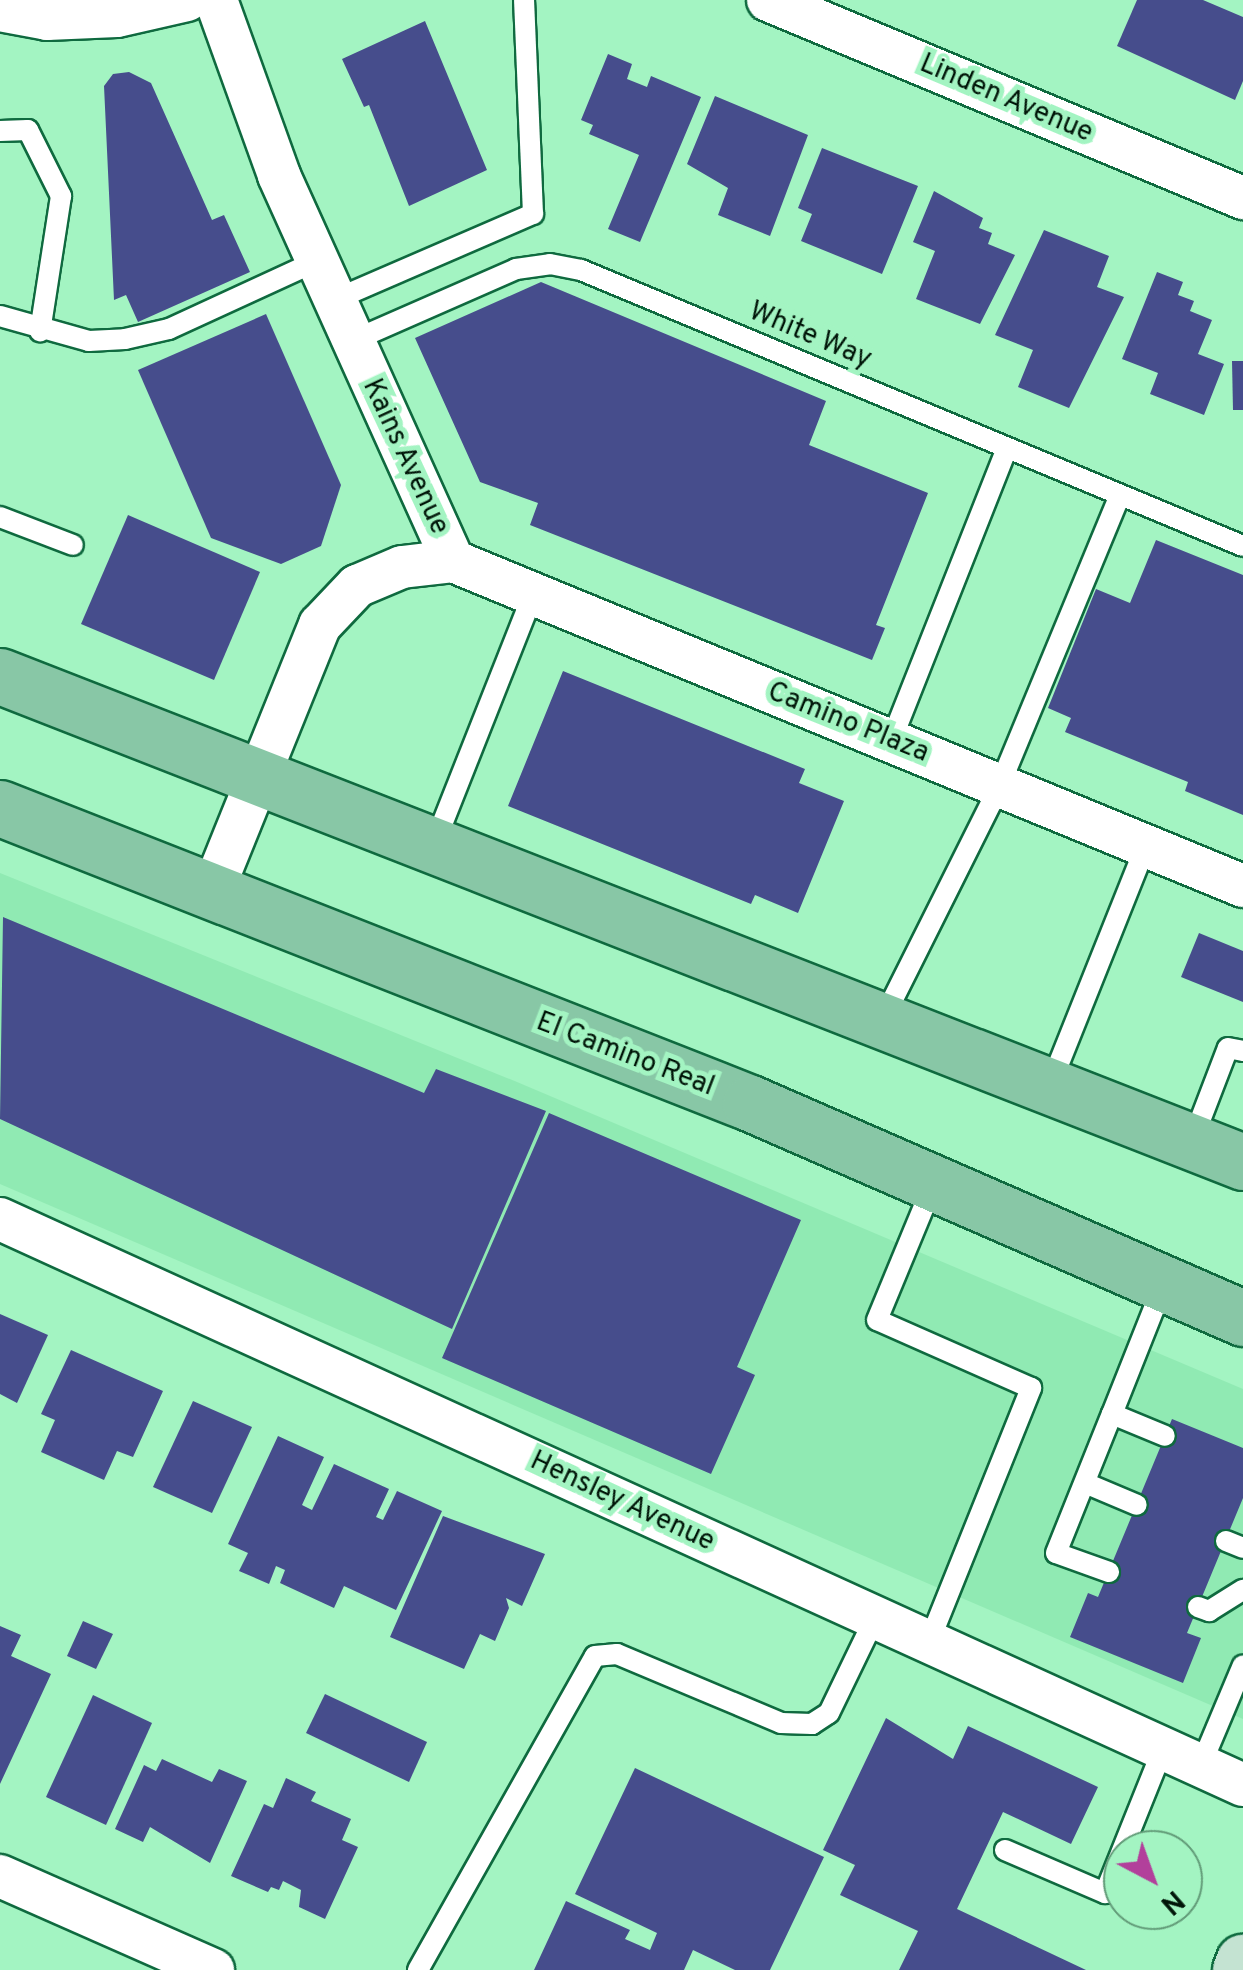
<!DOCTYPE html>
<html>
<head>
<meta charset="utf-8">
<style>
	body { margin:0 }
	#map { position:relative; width:1243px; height:1970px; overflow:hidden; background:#a3f4c2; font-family:Overpass,sans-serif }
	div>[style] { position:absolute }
	.built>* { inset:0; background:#90eab3 }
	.building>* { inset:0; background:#464d8c }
	.roads { filter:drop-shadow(2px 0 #0f6a3f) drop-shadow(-2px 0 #0f6a3f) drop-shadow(0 2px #0f6a3f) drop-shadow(0 -2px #0f6a3f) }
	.service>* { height:20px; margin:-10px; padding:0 10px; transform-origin:10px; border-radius:10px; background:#fff }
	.minor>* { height:42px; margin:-21px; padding:0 21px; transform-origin:21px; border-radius:21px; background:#fff }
	.secondary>* { height:55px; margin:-27.5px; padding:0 27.5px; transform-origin:27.5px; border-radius:27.5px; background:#c4e3d2 }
	.primary>* { height:55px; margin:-27.5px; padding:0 27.5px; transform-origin:27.5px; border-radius:27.5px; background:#88c7a6 }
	span { translate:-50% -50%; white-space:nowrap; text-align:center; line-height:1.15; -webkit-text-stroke:10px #a3f4c2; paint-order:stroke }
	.street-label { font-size:28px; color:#001508 }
	.north { position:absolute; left:1103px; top:1830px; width:100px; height:100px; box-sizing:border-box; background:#a3f4c2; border:2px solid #629b78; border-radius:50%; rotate:139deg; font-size:28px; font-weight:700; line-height:40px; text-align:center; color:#001508 }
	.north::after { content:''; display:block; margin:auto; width:35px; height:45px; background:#b2409b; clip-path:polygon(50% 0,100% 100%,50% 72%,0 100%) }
</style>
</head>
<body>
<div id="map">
	<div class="built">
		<div style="clip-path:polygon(0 873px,517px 1082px,1243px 1389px,1243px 1719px,0 1184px)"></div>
	</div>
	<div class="building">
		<div style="clip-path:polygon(1137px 0,1203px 0,1243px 17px,1243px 81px,1235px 100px,1117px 46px)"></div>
		<div style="clip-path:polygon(425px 21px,487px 170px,409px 206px,369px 105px,364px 107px,342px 59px)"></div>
		<div style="clip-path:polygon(608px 54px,632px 64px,627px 79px,647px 87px,651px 76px,701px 97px,640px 242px,608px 229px,639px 155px,589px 134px,593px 125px,581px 120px)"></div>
		<div style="clip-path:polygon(129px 72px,151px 83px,212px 220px,224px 215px,250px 272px,138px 322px,126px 295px,114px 300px,104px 86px,113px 74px)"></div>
		<div style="clip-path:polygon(715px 96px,808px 135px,770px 236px,718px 215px,728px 188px,687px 164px)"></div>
		<div style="clip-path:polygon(822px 148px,918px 186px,882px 274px,801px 241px,812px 214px,798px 208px)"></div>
		<div style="clip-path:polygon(934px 191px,983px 218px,979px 228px,992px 233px,988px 244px,1015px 255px,980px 324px,916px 299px,935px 251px,913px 242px)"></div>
		<div style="clip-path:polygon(1044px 230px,1109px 256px,1097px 287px,1124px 297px,1069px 408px,1018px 387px,1033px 350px,995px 335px)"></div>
		<div style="clip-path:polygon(1157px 272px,1183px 282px,1178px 295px,1194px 301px,1190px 311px,1212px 320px,1198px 354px,1224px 364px,1204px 415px,1150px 394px,1158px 373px,1122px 359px)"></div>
		<div style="clip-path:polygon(541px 282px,826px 401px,809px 445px,928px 493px,876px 625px,885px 628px,872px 660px,530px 525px,538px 503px,480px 482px,415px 338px)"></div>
		<div style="clip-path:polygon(266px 314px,341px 485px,321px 546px,281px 564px,211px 538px,138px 370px)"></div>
		<div style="clip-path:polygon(1232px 361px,1243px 361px,1243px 410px,1233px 410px)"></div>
		<div style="clip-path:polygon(128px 515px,260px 572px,214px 680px,81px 624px)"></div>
		<div style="clip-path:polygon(1156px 540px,1243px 575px,1243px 815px,1185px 791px,1188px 782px,1065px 732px,1071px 718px,1048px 708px,1096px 589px,1130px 603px)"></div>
		<div style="clip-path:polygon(563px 671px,805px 769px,799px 783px,844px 801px,798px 913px,755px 895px,751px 904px,508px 806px)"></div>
		<div style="clip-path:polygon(3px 917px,424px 1093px,436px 1069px,546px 1111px,452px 1329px,0 1119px)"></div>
		<div style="clip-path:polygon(1199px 933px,1243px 951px,1243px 1002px,1181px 977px)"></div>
		<div style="clip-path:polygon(549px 1113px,801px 1220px,737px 1367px,755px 1375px,711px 1474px,442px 1358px)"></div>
		<div style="clip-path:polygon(0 1314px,48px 1335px,17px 1403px,0 1394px)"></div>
		<div style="clip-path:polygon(71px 1350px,163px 1391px,133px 1457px,117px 1451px,104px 1480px,41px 1452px,55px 1420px,41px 1414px)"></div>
		<div style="clip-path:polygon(193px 1401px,252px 1427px,212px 1513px,153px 1487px)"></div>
		<div style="clip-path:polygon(1172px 1419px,1243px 1448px,1243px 1498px,1187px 1633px,1201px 1638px,1183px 1683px,1070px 1637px,1088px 1593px,1098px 1597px)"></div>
		<div style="clip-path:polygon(278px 1436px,324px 1457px,302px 1505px,312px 1510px,334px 1464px,389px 1489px,376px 1517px,383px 1520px,397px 1491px,442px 1511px,396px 1610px,344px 1586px,334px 1608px,280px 1583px,285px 1570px,276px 1566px,269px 1584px,239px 1571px,248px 1553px,228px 1544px)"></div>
		<div style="clip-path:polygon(443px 1516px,545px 1554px,522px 1606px,506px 1598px,509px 1608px,495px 1641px,480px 1634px,464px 1669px,390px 1637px)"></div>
		<div style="clip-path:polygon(83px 1621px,113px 1634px,96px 1669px,67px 1656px)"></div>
		<div style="clip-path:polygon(0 1626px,21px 1635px,11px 1656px,51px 1674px,0 1784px)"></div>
		<div style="clip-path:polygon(325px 1694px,427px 1742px,409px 1782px,306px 1733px)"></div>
		<div style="clip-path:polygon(93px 1695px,152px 1723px,106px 1825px,46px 1797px)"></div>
		<div style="clip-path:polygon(886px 1718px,953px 1759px,968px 1726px,1098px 1787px,1071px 1844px,1003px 1812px,957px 1909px,1086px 1970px,899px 1970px,918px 1931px,840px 1895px,855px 1865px,823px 1850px)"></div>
		<div style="clip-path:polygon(162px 1759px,212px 1782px,219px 1769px,247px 1781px,210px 1863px,150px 1827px,143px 1842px,115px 1829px,144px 1765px,156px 1771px)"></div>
		<div style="clip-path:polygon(635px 1768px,824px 1857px,770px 1970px,735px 1970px,693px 1950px,684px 1970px,534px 1970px,566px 1901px,630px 1930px,625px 1939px,650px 1950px,657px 1933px,575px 1894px)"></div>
		<div style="clip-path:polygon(286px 1778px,316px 1792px,311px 1801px,351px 1819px,342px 1840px,358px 1847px,325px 1919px,299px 1907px,301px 1890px,283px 1881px,279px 1890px,271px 1887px,268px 1892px,231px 1876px,264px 1804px,273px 1808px)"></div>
	</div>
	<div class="roads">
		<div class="service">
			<div style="left:0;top:131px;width:28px;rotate:-2deg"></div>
			<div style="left:28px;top:130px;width:74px;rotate:63.4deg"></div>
			<div style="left:61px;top:196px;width:137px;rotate:98.8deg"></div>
			<div style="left:334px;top:300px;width:217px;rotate:-23.4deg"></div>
			<div style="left:533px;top:214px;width:214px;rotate:-92.4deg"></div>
			<div style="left:0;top:316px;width:92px;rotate:15.7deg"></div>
			<div style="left:89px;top:341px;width:36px;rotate:-3deg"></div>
			<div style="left:125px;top:339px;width:45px;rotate:-12.8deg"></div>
			<div style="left:169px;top:329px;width:163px;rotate:-24.7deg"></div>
			<div style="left:352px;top:341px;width:179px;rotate:-23.7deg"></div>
			<div style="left:516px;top:269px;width:34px;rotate:-8deg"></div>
			<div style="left:550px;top:264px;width:32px;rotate:11deg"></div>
			<div style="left:581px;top:270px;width:717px;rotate:22.63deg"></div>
			<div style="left:0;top:517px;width:78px;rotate:21deg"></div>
			<div style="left:891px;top:741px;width:315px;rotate:-68.4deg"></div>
			<div style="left:435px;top:842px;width:267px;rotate:-68.4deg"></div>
			<div style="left:884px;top:1017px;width:257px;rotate:-63.4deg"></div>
			<div style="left:999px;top:787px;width:316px;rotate:-67.5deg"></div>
			<div style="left:1051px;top:1083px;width:255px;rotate:-68.2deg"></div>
			<div style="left:1193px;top:1139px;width:97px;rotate:-69deg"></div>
			<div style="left:1228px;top:1048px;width:15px;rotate:11deg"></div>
			<div style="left:1112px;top:1414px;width:138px;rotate:-68.3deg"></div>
			<div style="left:1085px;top:1483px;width:56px;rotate:22.9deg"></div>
			<div style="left:1226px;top:1541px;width:18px;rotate:22deg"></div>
			<div style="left:1109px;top:1572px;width:56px;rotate:-160.3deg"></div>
			<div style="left:1056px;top:1553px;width:150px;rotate:-68.1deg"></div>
			<div style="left:1112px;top:1414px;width:57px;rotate:22.5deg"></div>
			<div style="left:1198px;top:1607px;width:12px;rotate:20deg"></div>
			<div style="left:1209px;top:1611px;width:40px;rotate:-32deg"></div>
			<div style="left:929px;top:1642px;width:274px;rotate:-68.1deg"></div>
			<div style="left:1031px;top:1388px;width:168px;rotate:-156.2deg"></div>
			<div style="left:877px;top:1320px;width:146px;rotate:-67.5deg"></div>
			<div style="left:1201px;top:1765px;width:108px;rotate:-67.2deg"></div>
			<div style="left:1005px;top:1850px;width:109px;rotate:23.3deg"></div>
			<div style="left:1105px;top:1893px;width:155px;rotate:-68.1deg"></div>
			<div style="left:418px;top:1970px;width:360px;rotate:-60.6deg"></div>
			<div style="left:595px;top:1656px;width:22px;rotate:-5deg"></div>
			<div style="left:617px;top:1654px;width:178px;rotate:22.8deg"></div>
			<div style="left:781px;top:1723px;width:31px;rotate:2deg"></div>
			<div style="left:812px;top:1724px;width:20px;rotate:-33deg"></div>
			<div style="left:829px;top:1713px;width:106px;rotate:-64.2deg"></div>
		</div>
		<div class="minor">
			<div style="left:768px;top:0;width:515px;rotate:22.63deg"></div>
			<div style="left:0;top:10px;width:48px;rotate:10.8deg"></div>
			<div style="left:47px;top:19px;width:70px;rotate:-2.5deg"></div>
			<div style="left:117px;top:16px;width:72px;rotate:-12.9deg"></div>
			<div style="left:453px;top:561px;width:854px;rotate:22.36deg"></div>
			<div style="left:212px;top:892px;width:288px;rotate:-68deg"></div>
			<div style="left:320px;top:625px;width:54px;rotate:-46.5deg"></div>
			<div style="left:357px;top:586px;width:49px;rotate:-22.9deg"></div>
			<div style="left:402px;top:567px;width:51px;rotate:-6.7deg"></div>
			<div style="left:453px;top:561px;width:423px;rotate:-114.3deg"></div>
			<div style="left:279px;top:175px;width:186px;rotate:-109.8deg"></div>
			<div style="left:0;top:1219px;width:1366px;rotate:24.48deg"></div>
			<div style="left:0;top:1876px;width:233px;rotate:23.8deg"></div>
		</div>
		<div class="secondary">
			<div style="left:1240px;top:1970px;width:9px;rotate:-69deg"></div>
		</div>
		<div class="primary">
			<div style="left:0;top:676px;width:1335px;rotate:21.35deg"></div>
			<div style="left:0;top:808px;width:806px;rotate:21.47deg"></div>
			<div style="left:750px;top:1103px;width:538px;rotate:23.56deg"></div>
		</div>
	</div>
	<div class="street-label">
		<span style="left:1006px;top:99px;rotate:23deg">Linden Avenue</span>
		<span style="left:810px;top:336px;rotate:23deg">White Way</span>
		<span style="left:405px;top:457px;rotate:65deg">Kains Avenue</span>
		<span style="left:848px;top:723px;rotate:22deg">Camino Plaza</span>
		<span style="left:625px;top:1055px;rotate:21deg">El Camino Real</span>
		<span style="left:622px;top:1502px;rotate:25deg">Hensley Avenue</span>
	</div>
	<div class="north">N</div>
</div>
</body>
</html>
